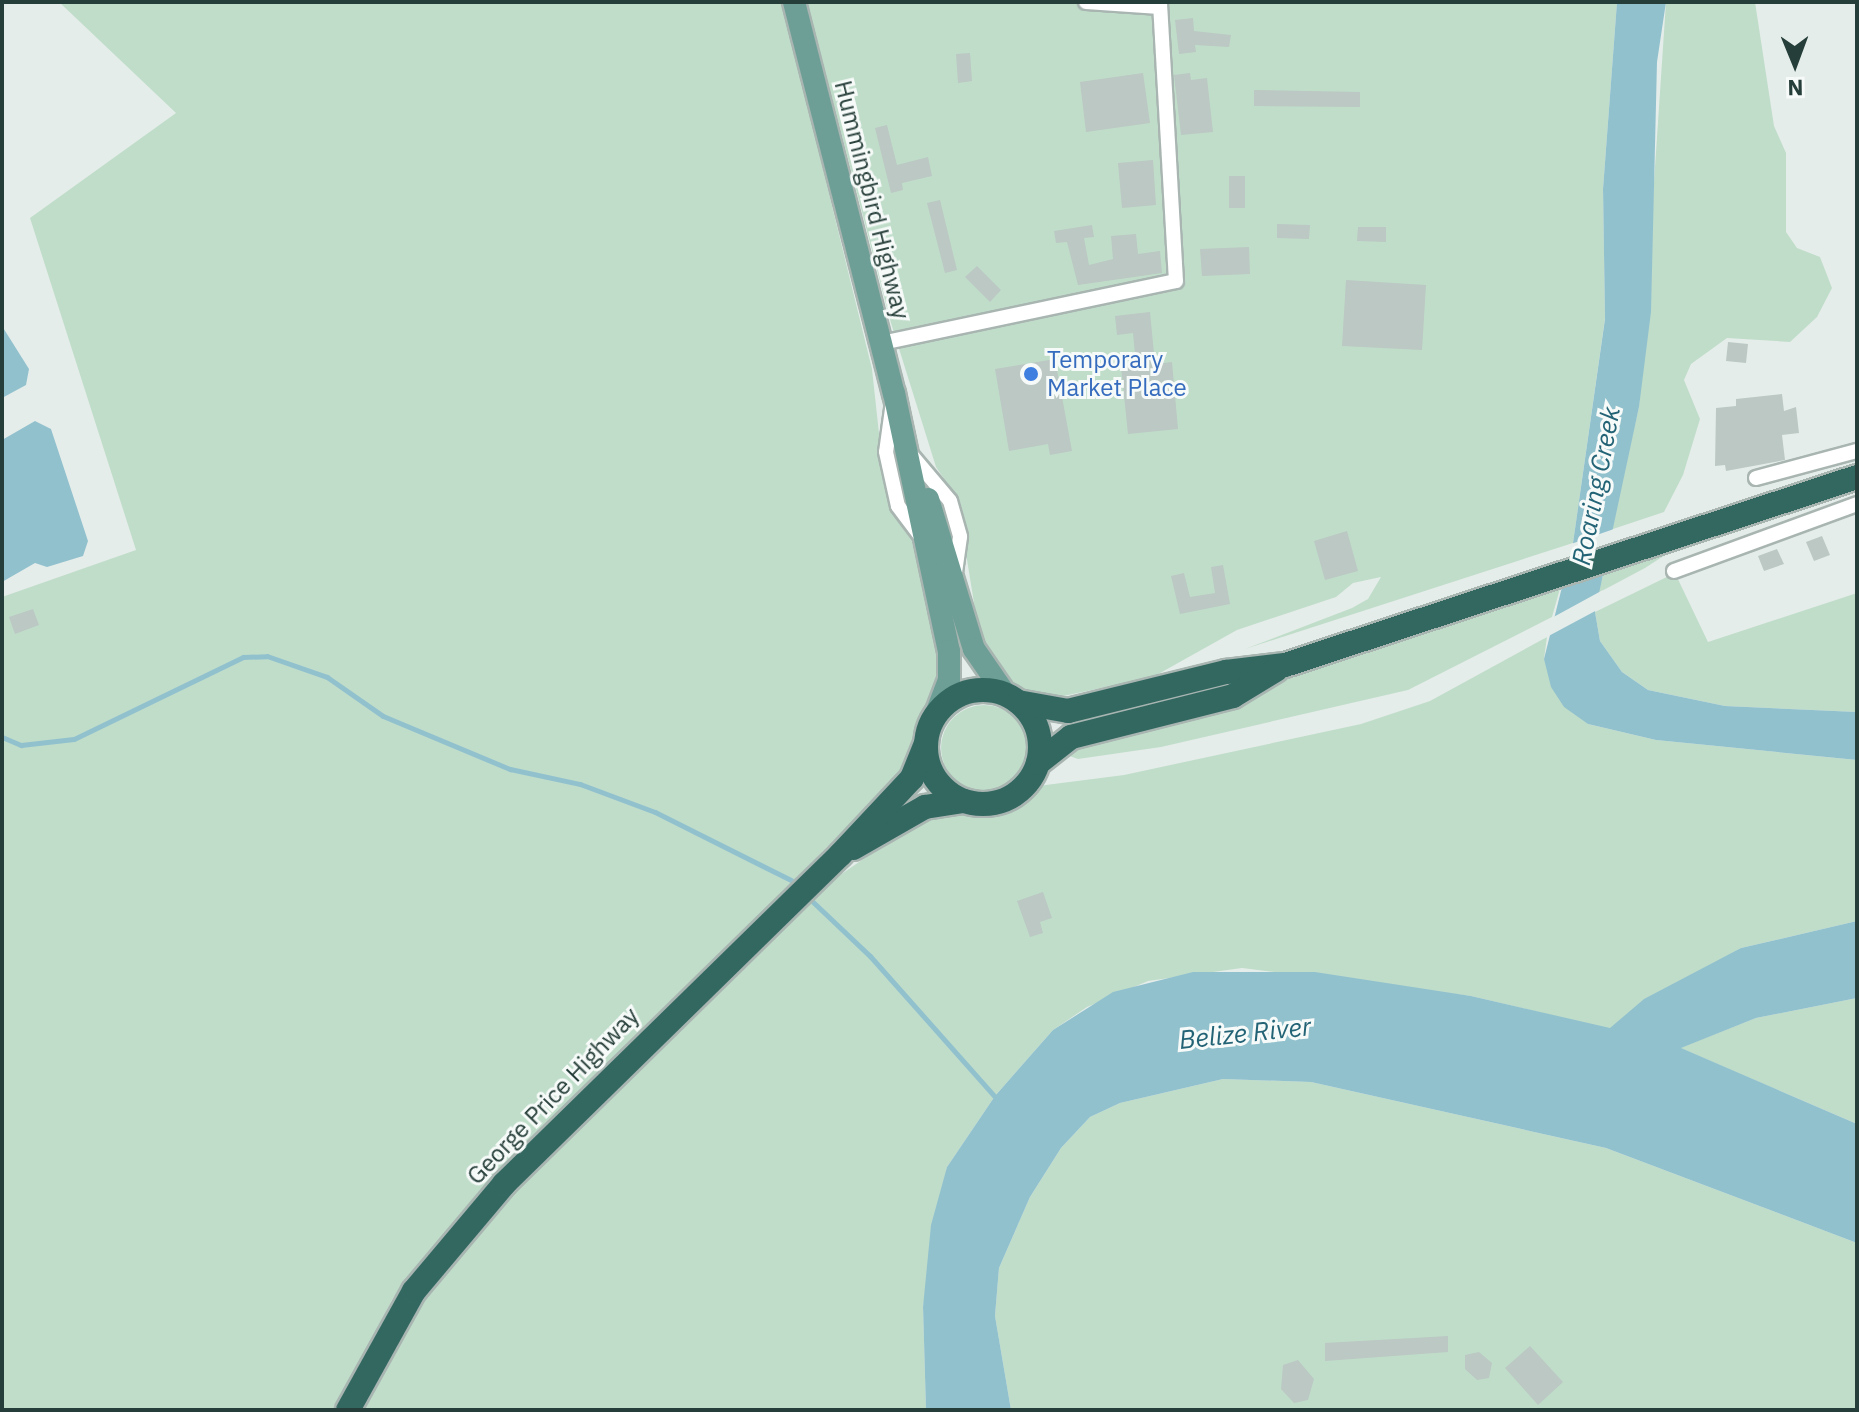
<!DOCTYPE html>
<html>
<head>
<meta charset="utf-8">
<style>
	body { margin:0 }
	#map { position:relative; width:1859px; height:1412px; overflow:hidden; background:#e5edea; font-family:"IBM Plex Sans",sans-serif }
	div>[style] { position:absolute }
	.green>* { inset:0; background:#c0ddca }
	.round { border-radius:50% }
	.water>* { inset:0; background:#92c1ce }
	.pier>* { inset:0; background:#e5edea }
	.stream>* { height:5px; margin:-2.5px; padding:0 2.5px; transform-origin:2.5px; border-radius:2.5px; background:#92c1ce }
	.building>* { inset:0; background:#bbc8c3 }
	.roads { filter:drop-shadow(2px 0 #a8b5b1) drop-shadow(-2px 0 #a8b5b1) drop-shadow(0 2px #a8b5b1) drop-shadow(0 -2px #a8b5b1) }
	.street>* { height:14px; margin:-7px; padding:0 7px; transform-origin:7px; border-radius:7px; background:#fff }
	.primary>* { height:22px; margin:-11px; padding:0 11px; transform-origin:11px; border-radius:11px; background:#6d9f96 }
	.highway>* { height:24px; margin:-12px; padding:0 12px; transform-origin:12px; border-radius:12px; background:#336861 }
	.highway>.ring { margin:-12px; padding:0; box-sizing:content-box; background:none; border:24px solid #336861; border-radius:50% }
	.dots>* { width:22px; height:22px; translate:-50% -50%; box-sizing:border-box; border:4px solid #f6faf8; border-radius:50% }
	span { translate:-50% -50%; white-space:nowrap; text-align:center; line-height:1.15; -webkit-text-stroke:6px #f6faf8; paint-order:stroke }
	.street-label { font-size:24px; color:#263e39 }
	.shop-label { font-size:24px; color:#366cbe }
	.left { translate:0 -50%; text-align:left }
	.water-label { font-size:26px; color:#236376; font-style:italic }
	.frame { position:absolute; inset:0; border:4px solid #263e39; pointer-events:none }
	.north { position:absolute; left:1755px; top:24px; width:80px; height:80px; -webkit-text-stroke:6px #f6faf8; paint-order:stroke; rotate:179deg; font-size:22px; font-weight:700; line-height:32px; text-align:center; color:#263e39 }
	.north::after { content:''; display:block; margin:auto; width:28px; height:36px; background:#263e39; clip-path:polygon(50% 0,100% 100%,50% 72%,0 100%) }
</style>
</head>
<body>
<div id="map">
	<div class="green">
		<div style="clip-path:polygon(59px 2px,782px 2px,872px 369px,881px 452px,909px 530px,939px 653px,939px 676px,906px 768px,471px 1202px,393px 1298px,335px 1410px,2px 1410px,2px 597px,136px 550px,30px 218px,176px 113px)"></div>
		<div style="clip-path:polygon(807px 2px,1617px 2px,1603px 189px,1605px 318px,1573px 543px,1245px 649px,1352px 608px,1368px 599px,1381px 577px,1353px 583px,1336px 597px,1237px 630px,1153px 677px,1054px 698px,1019px 690px,980px 640px,957px 498px,936px 467px,891px 323px)"></div>
		<div style="clip-path:polygon(1666px 2px,1755px 2px,1774px 126px,1786px 153px,1786px 232px,1797px 248px,1820px 257px,1832px 288px,1817px 317px,1790px 342px,1727px 338px,1691px 364px,1684px 380px,1700px 419px,1683px 475px,1664px 512px,1610px 530px,1639px 407px)"></div>
		<div style="clip-path:polygon(1676px 548px,1645px 568px,1598px 593px,1604px 572px)"></div>
		<div style="clip-path:polygon(1675px 573px,1708px 642px,1857px 593px,1857px 712px,1725px 706px,1648px 690px,1622px 672px,1600px 641px,1595px 612px)"></div>
		<div style="clip-path:polygon(1561px 585px,1552px 617px,1408px 690px,1161px 747px,1078px 759px,1064px 754px,1249px 700px,1305px 669px)"></div>
		<div style="clip-path:polygon(1547px 637px,1544px 659px,1588px 724px,1656px 740px,1857px 760px,1857px 921px,1741px 948px,1610px 1029px,1471px 996px,1242px 968px,1148px 981px,1087px 1007px,1053px 1030px,995px 1096px,947px 1167px,923px 1307px,926px 1410px,358px 1410px,413px 1312px,486px 1219px,827px 884px,910px 827px,960px 811px,1005px 813px,1038px 786px,1124px 775px,1361px 724px,1430px 701px)"></div>
		<div class="round" style="left:941px;top:705px;width:86px;height:86px"></div>
		<div style="clip-path:polygon(1857px 998px,1857px 1124px,1680px 1048px,1756px 1018px)"></div>
		<div style="clip-path:polygon(1223px 1079px,1311px 1082px,1606px 1148px,1857px 1243px,1857px 1410px,1011px 1410px,995px 1316px,999px 1268px,1030px 1197px,1061px 1148px,1090px 1117px,1120px 1103px)"></div>
	</div>
	<div class="water">
		<div style="clip-path:polygon(1617px 2px,1666px 2px,1657px 62px,1651px 312px,1639px 407px,1595px 612px,1600px 641px,1622px 672px,1648px 690px,1725px 706px,1857px 712px,1857px 760px,1656px 740px,1588px 724px,1564px 707px,1551px 687px,1544px 659px,1573px 543px,1605px 319px,1603px 189px)"></div>
		<div style="clip-path:polygon(2px 326px,29px 369px,26px 385px,2px 398px)"></div>
		<div style="clip-path:polygon(35px 421px,51px 429px,88px 541px,83px 556px,47px 567px,35px 563px,2px 582px,2px 440px)"></div>
		<div style="clip-path:polygon(1857px 921px,1857px 998px,1756px 1018px,1681px 1048px,1857px 1124px,1857px 1243px,1606px 1148px,1311px 1082px,1223px 1079px,1120px 1103px,1090px 1117px,1061px 1148px,1030px 1197px,999px 1268px,995px 1316px,1011px 1410px,926px 1410px,923px 1307px,931px 1225px,947px 1167px,995px 1096px,1053px 1030px,1113px 992px,1193px 972px,1315px 972px,1471px 996px,1610px 1028px,1644px 999px,1741px 948px)"></div>
	</div>
	<div class="pier">
		<div style="clip-path:polygon(1614px 529px,1609px 571px,1556px 587px,1568px 545px)"></div>
		<div style="clip-path:polygon(1603px 590px,1599px 609px,1543px 639px,1548px 620px)"></div>
	</div>
	<div class="stream">
		<div style="left:2px;top:737px;width:21px;rotate:23deg"></div>
		<div style="left:21px;top:745px;width:53px;rotate:-6.5deg"></div>
		<div style="left:74px;top:739px;width:188px;rotate:-25.9deg"></div>
		<div style="left:243px;top:657px;width:24px;rotate:-2deg"></div>
		<div style="left:267px;top:656px;width:64px;rotate:19.3deg"></div>
		<div style="left:327px;top:677px;width:68px;rotate:34.9deg"></div>
		<div style="left:383px;top:716px;width:138px;rotate:22.7deg"></div>
		<div style="left:510px;top:769px;width:72px;rotate:12.1deg"></div>
		<div style="left:580px;top:784px;width:80px;rotate:20.5deg"></div>
		<div style="left:655px;top:812px;width:152px;rotate:26.6deg"></div>
		<div style="left:813px;top:902px;width:79px;rotate:43.5deg"></div>
		<div style="left:870px;top:956px;width:193px;rotate:48.4deg"></div>
	</div>
	<div class="building">
		<div style="clip-path:polygon(1193px 18px,1194px 31px,1231px 35px,1229px 47px,1195px 45px,1196px 52px,1179px 54px,1175px 20px)"></div>
		<div style="clip-path:polygon(970px 53px,972px 81px,958px 83px,956px 54px)"></div>
		<div style="clip-path:polygon(1143px 73px,1150px 123px,1086px 132px,1080px 82px)"></div>
		<div style="clip-path:polygon(1190px 73px,1191px 80px,1207px 78px,1213px 132px,1181px 135px,1174px 75px)"></div>
		<div style="clip-path:polygon(1254px 90px,1360px 92px,1360px 107px,1254px 106px)"></div>
		<div style="clip-path:polygon(887px 125px,897px 165px,928px 157px,932px 176px,902px 183px,903px 190px,891px 193px,875px 128px)"></div>
		<div style="clip-path:polygon(1153px 160px,1156px 205px,1122px 208px,1118px 163px)"></div>
		<div style="clip-path:polygon(1229px 176px,1245px 176px,1245px 208px,1229px 208px)"></div>
		<div style="clip-path:polygon(940px 200px,957px 270px,945px 273px,927px 203px)"></div>
		<div style="clip-path:polygon(1277px 224px,1310px 225px,1309px 239px,1277px 238px)"></div>
		<div style="clip-path:polygon(1092px 225px,1094px 237px,1084px 238px,1089px 265px,1113px 259px,1111px 236px,1136px 234px,1138px 254px,1160px 251px,1162px 273px,1078px 285px,1067px 242px,1056px 243px,1054px 231px)"></div>
		<div style="clip-path:polygon(1358px 227px,1386px 227px,1386px 242px,1357px 241px)"></div>
		<div style="clip-path:polygon(1249px 247px,1250px 274px,1202px 276px,1200px 249px)"></div>
		<div style="clip-path:polygon(977px 266px,1001px 290px,990px 302px,965px 277px)"></div>
		<div style="clip-path:polygon(1346px 280px,1426px 285px,1422px 350px,1342px 346px)"></div>
		<div style="clip-path:polygon(1150px 312px,1155px 364px,1172px 362px,1178px 429px,1128px 434px,1121px 367px,1136px 365px,1133px 333px,1117px 335px,1115px 316px)"></div>
		<div style="clip-path:polygon(1728px 342px,1748px 344px,1746px 363px,1726px 361px)"></div>
		<div style="clip-path:polygon(1055px 359px,1072px 451px,1050px 455px,1048px 444px,1009px 451px,995px 369px)"></div>
		<div style="clip-path:polygon(1782px 394px,1784px 411px,1796px 407px,1799px 433px,1782px 435px,1785px 460px,1726px 471px,1725px 465px,1715px 466px,1716px 408px,1736px 406px,1736px 399px)"></div>
		<div style="clip-path:polygon(1347px 531px,1358px 571px,1325px 580px,1314px 541px)"></div>
		<div style="clip-path:polygon(1822px 536px,1830px 555px,1814px 561px,1806px 542px)"></div>
		<div style="clip-path:polygon(1777px 549px,1784px 564px,1764px 571px,1758px 556px)"></div>
		<div style="clip-path:polygon(1223px 565px,1230px 604px,1180px 614px,1171px 576px,1184px 573px,1190px 597px,1215px 593px,1211px 567px)"></div>
		<div style="clip-path:polygon(33px 609px,39px 625px,15px 634px,9px 617px)"></div>
		<div style="clip-path:polygon(1043px 892px,1052px 918px,1040px 922px,1043px 933px,1030px 937px,1017px 901px)"></div>
		<div style="clip-path:polygon(1448px 1336px,1448px 1352px,1325px 1361px,1325px 1343px)"></div>
		<div style="clip-path:polygon(1530px 1346px,1563px 1382px,1538px 1405px,1505px 1368px)"></div>
		<div style="clip-path:polygon(1479px 1352px,1492px 1363px,1489px 1378px,1477px 1380px,1465px 1369px,1465px 1355px)"></div>
		<div style="clip-path:polygon(1298px 1360px,1314px 1379px,1308px 1400px,1294px 1403px,1281px 1389px,1283px 1365px)"></div>
	</div>
	<div class="roads">
		<div class="street">
			<div style="left:1086px;top:2px;width:74px;rotate:3.9deg"></div>
			<div style="left:882px;top:343px;width:300px;rotate:-11.9deg"></div>
			<div style="left:1176px;top:281px;width:279px;rotate:-93.3deg"></div>
			<div style="left:892px;top:409px;width:43px;rotate:97.9deg"></div>
			<div style="left:886px;top:452px;width:55px;rotate:77.5deg"></div>
			<div style="left:898px;top:506px;width:40px;rotate:53deg"></div>
			<div style="left:913px;top:457px;width:57px;rotate:49.9deg"></div>
			<div style="left:950px;top:501px;width:37px;rotate:74deg"></div>
			<div style="left:960px;top:537px;width:34px;rotate:98deg"></div>
			<div style="left:1756px;top:478px;width:105px;rotate:-15deg"></div>
			<div style="left:1674px;top:571px;width:195px;rotate:-20.1deg"></div>
		</div>
		<div class="primary">
			<div style="left:794px;top:2px;width:404px;rotate:75.7deg"></div>
			<div style="left:894px;top:393px;width:264px;rotate:78deg"></div>
			<div style="left:949px;top:651px;width:29px;rotate:90deg"></div>
			<div style="left:949px;top:680px;width:36px;rotate:111deg"></div>
			<div style="left:928px;top:499px;width:157px;rotate:73deg"></div>
			<div style="left:974px;top:649px;width:55px;rotate:55.4deg"></div>
		</div>
		<div class="highway">
			<div class="ring" style="left:926px;top:690px;width:90px;height:90px"></div>
			<div style="left:1018px;top:702px;width:51px;rotate:10.2deg"></div>
			<div style="left:1068px;top:711px;width:163px;rotate:-13.9deg"></div>
			<div style="left:1226px;top:672px;width:59px;rotate:-6.8deg"></div>
			<div style="left:1285px;top:665px;width:602px;rotate:-18.19deg"></div>
			<div style="left:1038px;top:763px;width:42px;rotate:-38.2deg"></div>
			<div style="left:1071px;top:737px;width:167px;rotate:-14.2deg"></div>
			<div style="left:1233px;top:696px;width:50px;rotate:-31.2deg"></div>
			<div style="left:853px;top:848px;width:83px;rotate:-29.7deg"></div>
			<div style="left:925px;top:807px;width:39px;rotate:-9deg"></div>
			<div style="left:348px;top:1410px;width:136px;rotate:-61deg"></div>
			<div style="left:414px;top:1291px;width:140px;rotate:-49.9deg"></div>
			<div style="left:504px;top:1184px;width:470px;rotate:-44.4deg"></div>
			<div style="left:840px;top:855px;width:105px;rotate:-46.9deg"></div>
			<div style="left:912px;top:778px;width:35px;rotate:-68deg"></div>
		</div>
	</div>
	<div class="dots">
		<div style="left:1031px;top:374px;background:#3f7fe0"></div>
	</div>
	<div class="street-label">
		<span style="left:872px;top:200px;rotate:76deg">Hummingbird Highway</span>
		<span style="left:553px;top:1096px;rotate:-46deg">George Price Highway</span>
	</div>
	<div class="shop-label">
		<span class="left" style="left:1047px;top:374px">Temporary<br>Market Place</span>
	</div>
	<div class="water-label">
		<span style="left:1596px;top:486px;rotate:-79deg">Roaring Creek</span>
		<span style="left:1245px;top:1033px;rotate:-6deg">Belize River</span>
	</div>
	<div class="frame"></div>
	<div class="north">N</div>
</div>
</body>
</html>
